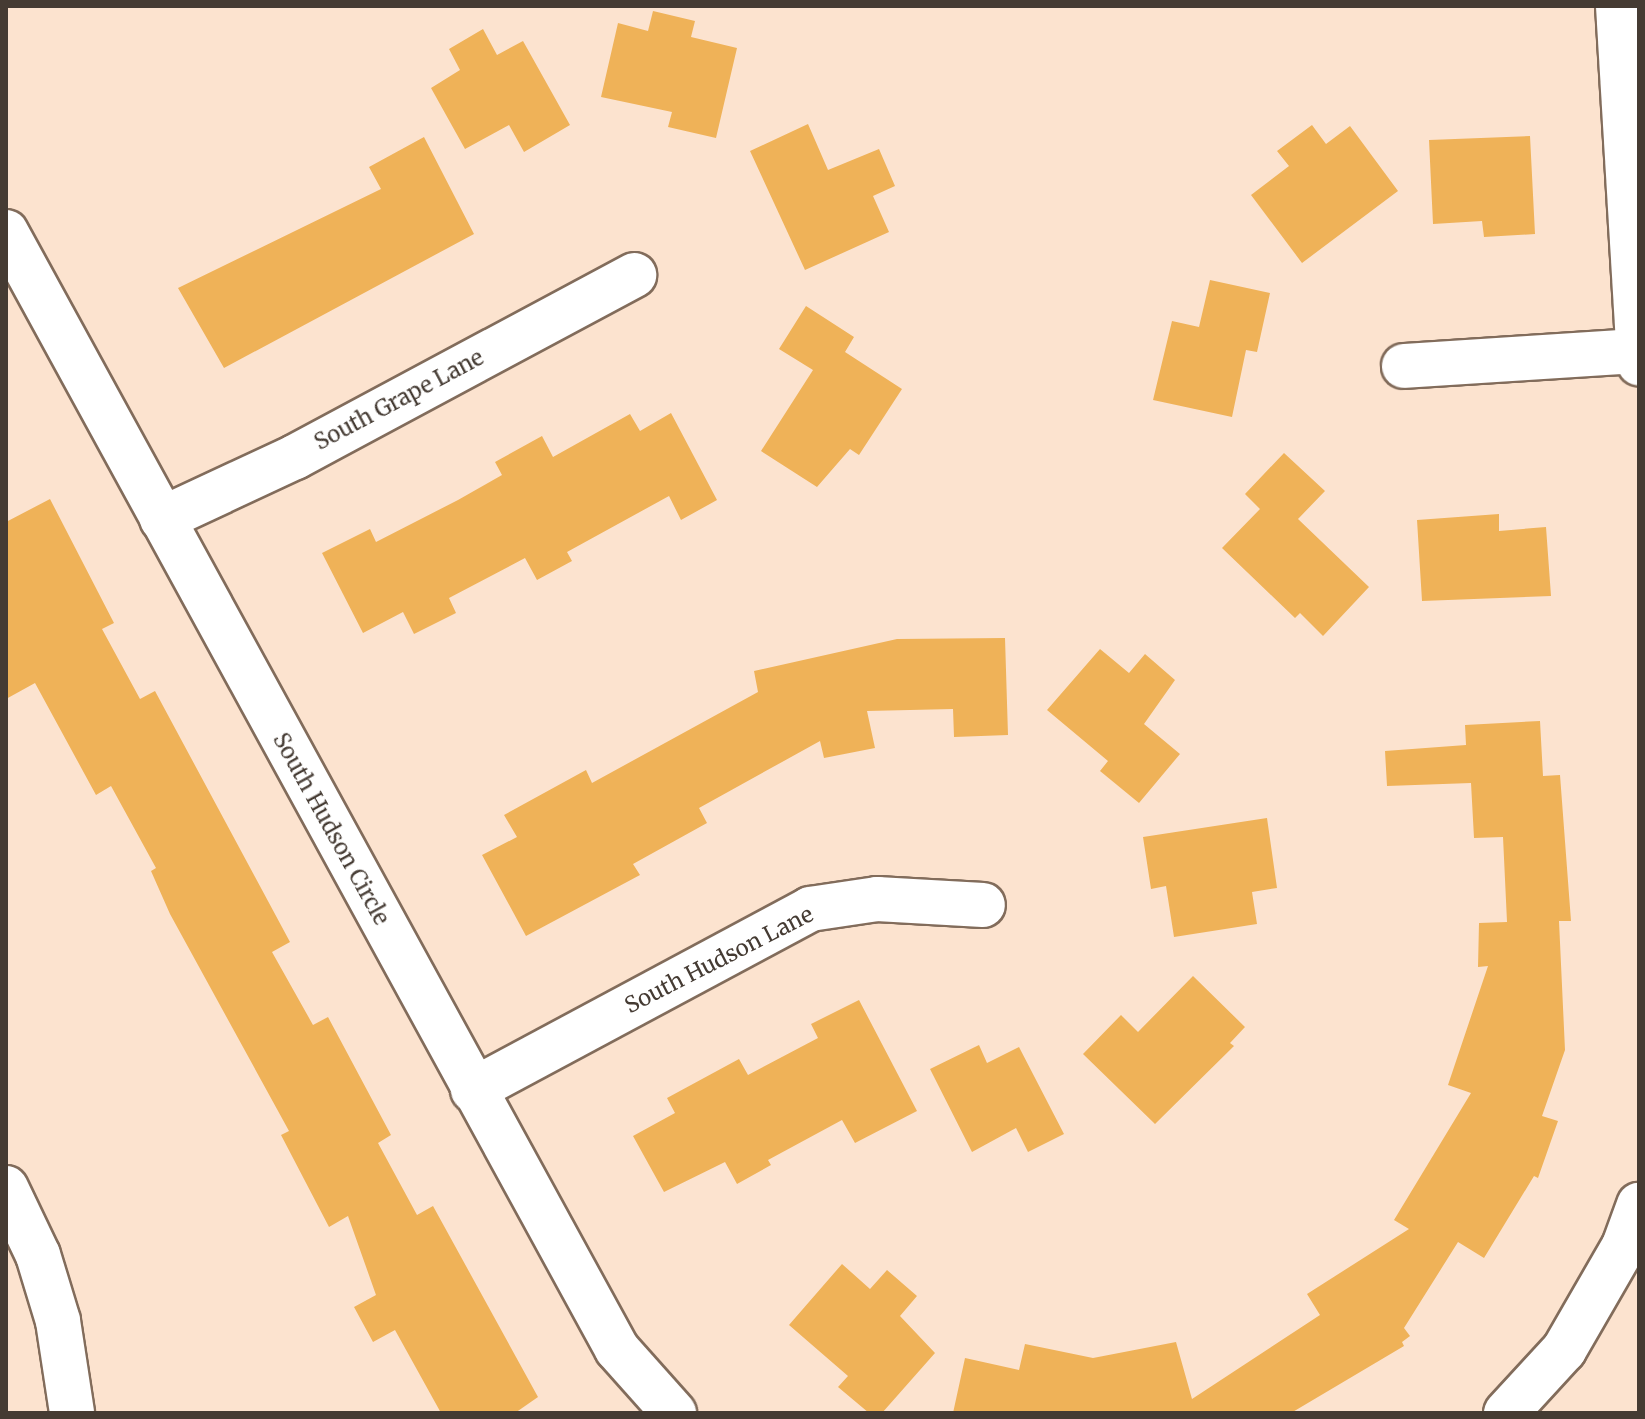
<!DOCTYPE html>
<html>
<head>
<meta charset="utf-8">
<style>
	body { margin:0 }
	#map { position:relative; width:1645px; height:1419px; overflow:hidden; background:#fce3cf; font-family:Merriweather,serif }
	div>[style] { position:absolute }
	.building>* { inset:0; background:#efb258 }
	.roads { filter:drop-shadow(2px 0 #826c5b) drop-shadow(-2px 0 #826c5b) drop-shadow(0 2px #826c5b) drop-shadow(0 -2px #826c5b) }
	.street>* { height:44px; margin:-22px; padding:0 22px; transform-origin:22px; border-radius:22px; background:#fff }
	span { translate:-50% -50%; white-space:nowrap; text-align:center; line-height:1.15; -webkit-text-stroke:6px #fff; paint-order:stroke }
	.street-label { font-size:22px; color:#453b33 }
	.frame { position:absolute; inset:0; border:8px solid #453b33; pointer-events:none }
</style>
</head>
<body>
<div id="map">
	<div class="building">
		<div style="clip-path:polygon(653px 11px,695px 21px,691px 37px,737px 48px,716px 138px,668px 127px,672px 112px,601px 97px,618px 23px,648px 31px)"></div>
		<div style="clip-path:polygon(483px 29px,497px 55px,523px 41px,570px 125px,524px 152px,509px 125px,465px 149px,431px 88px,460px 70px,449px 49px)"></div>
		<div style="clip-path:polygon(808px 124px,828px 170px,879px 149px,895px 186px,873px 196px,889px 232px,805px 270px,750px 151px)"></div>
		<div style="clip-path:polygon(1312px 125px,1326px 144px,1350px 126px,1398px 191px,1302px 263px,1251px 195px,1289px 166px,1277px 151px)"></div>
		<div style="clip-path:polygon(1530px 136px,1535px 234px,1484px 237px,1482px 221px,1433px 224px,1429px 140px)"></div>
		<div style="clip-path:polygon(424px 137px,474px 234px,224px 368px,178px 288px,381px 189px,369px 167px)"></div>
		<div style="clip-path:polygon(1210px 280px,1270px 293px,1257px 352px,1246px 350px,1232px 417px,1153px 400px,1172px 321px,1199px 327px)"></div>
		<div style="clip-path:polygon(806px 306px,854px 337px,845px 352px,902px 389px,859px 455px,850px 449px,817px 487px,761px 451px,813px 370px,779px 349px)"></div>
		<div style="clip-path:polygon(671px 413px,717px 500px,681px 520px,669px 496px,567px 552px,572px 561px,537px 580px,525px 558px,449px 598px,456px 613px,414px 634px,403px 612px,363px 633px,322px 553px,370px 529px,376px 542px,458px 500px,502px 475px,495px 462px,542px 436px,553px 457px,630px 414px,640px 431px)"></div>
		<div style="clip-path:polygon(1284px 453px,1325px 491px,1298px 519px,1369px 587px,1323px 636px,1300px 613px,1295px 618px,1222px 548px,1260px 509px,1245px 494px)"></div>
		<div style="clip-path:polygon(50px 499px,114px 623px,102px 629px,140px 699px,155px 691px,290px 942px,272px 952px,313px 1025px,328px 1017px,391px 1135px,378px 1143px,417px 1215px,433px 1206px,538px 1397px,515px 1413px,441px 1413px,395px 1330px,373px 1342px,354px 1307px,376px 1295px,348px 1216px,329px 1227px,281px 1135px,289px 1131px,170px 914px,151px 871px,156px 868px,111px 786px,96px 795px,35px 683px,6px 699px,6px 522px)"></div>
		<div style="clip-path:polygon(1499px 514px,1499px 531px,1546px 527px,1551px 596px,1422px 601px,1417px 520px)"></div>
		<div style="clip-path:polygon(1005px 638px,1008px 735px,954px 737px,953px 709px,867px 711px,875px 748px,824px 758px,820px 741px,699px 808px,707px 823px,633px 864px,640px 875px,526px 936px,482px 855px,517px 837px,504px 815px,586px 770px,592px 783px,758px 692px,754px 671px,897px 639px)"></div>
		<div style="clip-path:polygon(1100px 649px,1129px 673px,1145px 654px,1175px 680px,1144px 724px,1180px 754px,1139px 803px,1100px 771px,1108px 761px,1047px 710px)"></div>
		<div style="clip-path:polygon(1540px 721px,1543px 776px,1560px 775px,1571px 921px,1559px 921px,1565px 1050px,1542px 1116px,1558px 1121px,1538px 1178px,1534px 1176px,1484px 1258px,1458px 1242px,1404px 1328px,1410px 1336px,1402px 1342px,1404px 1346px,1291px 1413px,953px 1413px,965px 1358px,1019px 1370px,1025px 1344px,1093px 1358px,1176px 1342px,1192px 1399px,1320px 1315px,1307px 1294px,1409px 1229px,1394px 1220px,1471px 1093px,1448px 1085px,1488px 966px,1478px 967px,1479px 923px,1507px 922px,1503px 837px,1474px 838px,1471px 783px,1387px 786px,1385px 751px,1466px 745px,1465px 725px)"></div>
		<div style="clip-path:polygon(1267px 818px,1277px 888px,1252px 892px,1257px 924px,1174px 937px,1166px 886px,1151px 889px,1143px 837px)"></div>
		<div style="clip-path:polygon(1193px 976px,1245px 1027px,1230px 1043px,1234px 1046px,1155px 1124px,1083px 1054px,1121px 1015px,1138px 1032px)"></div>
		<div style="clip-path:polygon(859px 1000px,917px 1111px,855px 1143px,842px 1120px,768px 1160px,771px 1165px,737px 1184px,725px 1162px,664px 1192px,633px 1136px,675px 1113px,667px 1098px,739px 1059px,748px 1075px,818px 1038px,811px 1024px)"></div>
		<div style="clip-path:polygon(979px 1045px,987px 1063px,1019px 1047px,1064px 1134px,1028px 1152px,1016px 1128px,972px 1152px,930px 1069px)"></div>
		<div style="clip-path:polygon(842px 1264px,870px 1289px,887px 1270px,917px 1296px,900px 1316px,935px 1353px,882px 1413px,869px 1413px,838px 1387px,848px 1376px,789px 1325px)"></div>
	</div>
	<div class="roads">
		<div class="street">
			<div style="left:1618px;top:6px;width:358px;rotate:86.6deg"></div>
			<div style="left:6px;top:232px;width:1273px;rotate:61.32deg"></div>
			<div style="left:617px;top:1349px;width:86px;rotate:48.3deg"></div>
			<div style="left:1404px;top:366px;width:234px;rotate:-3.7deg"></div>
			<div style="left:162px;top:519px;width:147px;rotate:-25deg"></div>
			<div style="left:295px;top:457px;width:385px;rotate:-28.2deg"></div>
			<div style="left:473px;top:1090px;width:383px;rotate:-28.2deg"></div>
			<div style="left:810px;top:909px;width:68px;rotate:-8.5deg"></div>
			<div style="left:877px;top:899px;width:106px;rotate:3.2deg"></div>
			<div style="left:6px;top:1188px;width:74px;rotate:64.5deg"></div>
			<div style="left:38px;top:1255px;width:69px;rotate:73.1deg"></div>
			<div style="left:58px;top:1321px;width:93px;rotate:81.3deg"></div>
			<div style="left:1506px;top:1413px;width:86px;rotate:-47.4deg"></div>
			<div style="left:1564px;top:1350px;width:120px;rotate:-60deg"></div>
			<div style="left:1624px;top:1246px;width:44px;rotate:-69.9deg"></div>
		</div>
	</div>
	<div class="street-label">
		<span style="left:399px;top:400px;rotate:-28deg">South Grape Lane</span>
		<span style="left:331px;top:829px;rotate:61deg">South Hudson Circle</span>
		<span style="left:719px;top:960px;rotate:-27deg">South Hudson Lane</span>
	</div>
	<div class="frame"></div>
</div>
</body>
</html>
